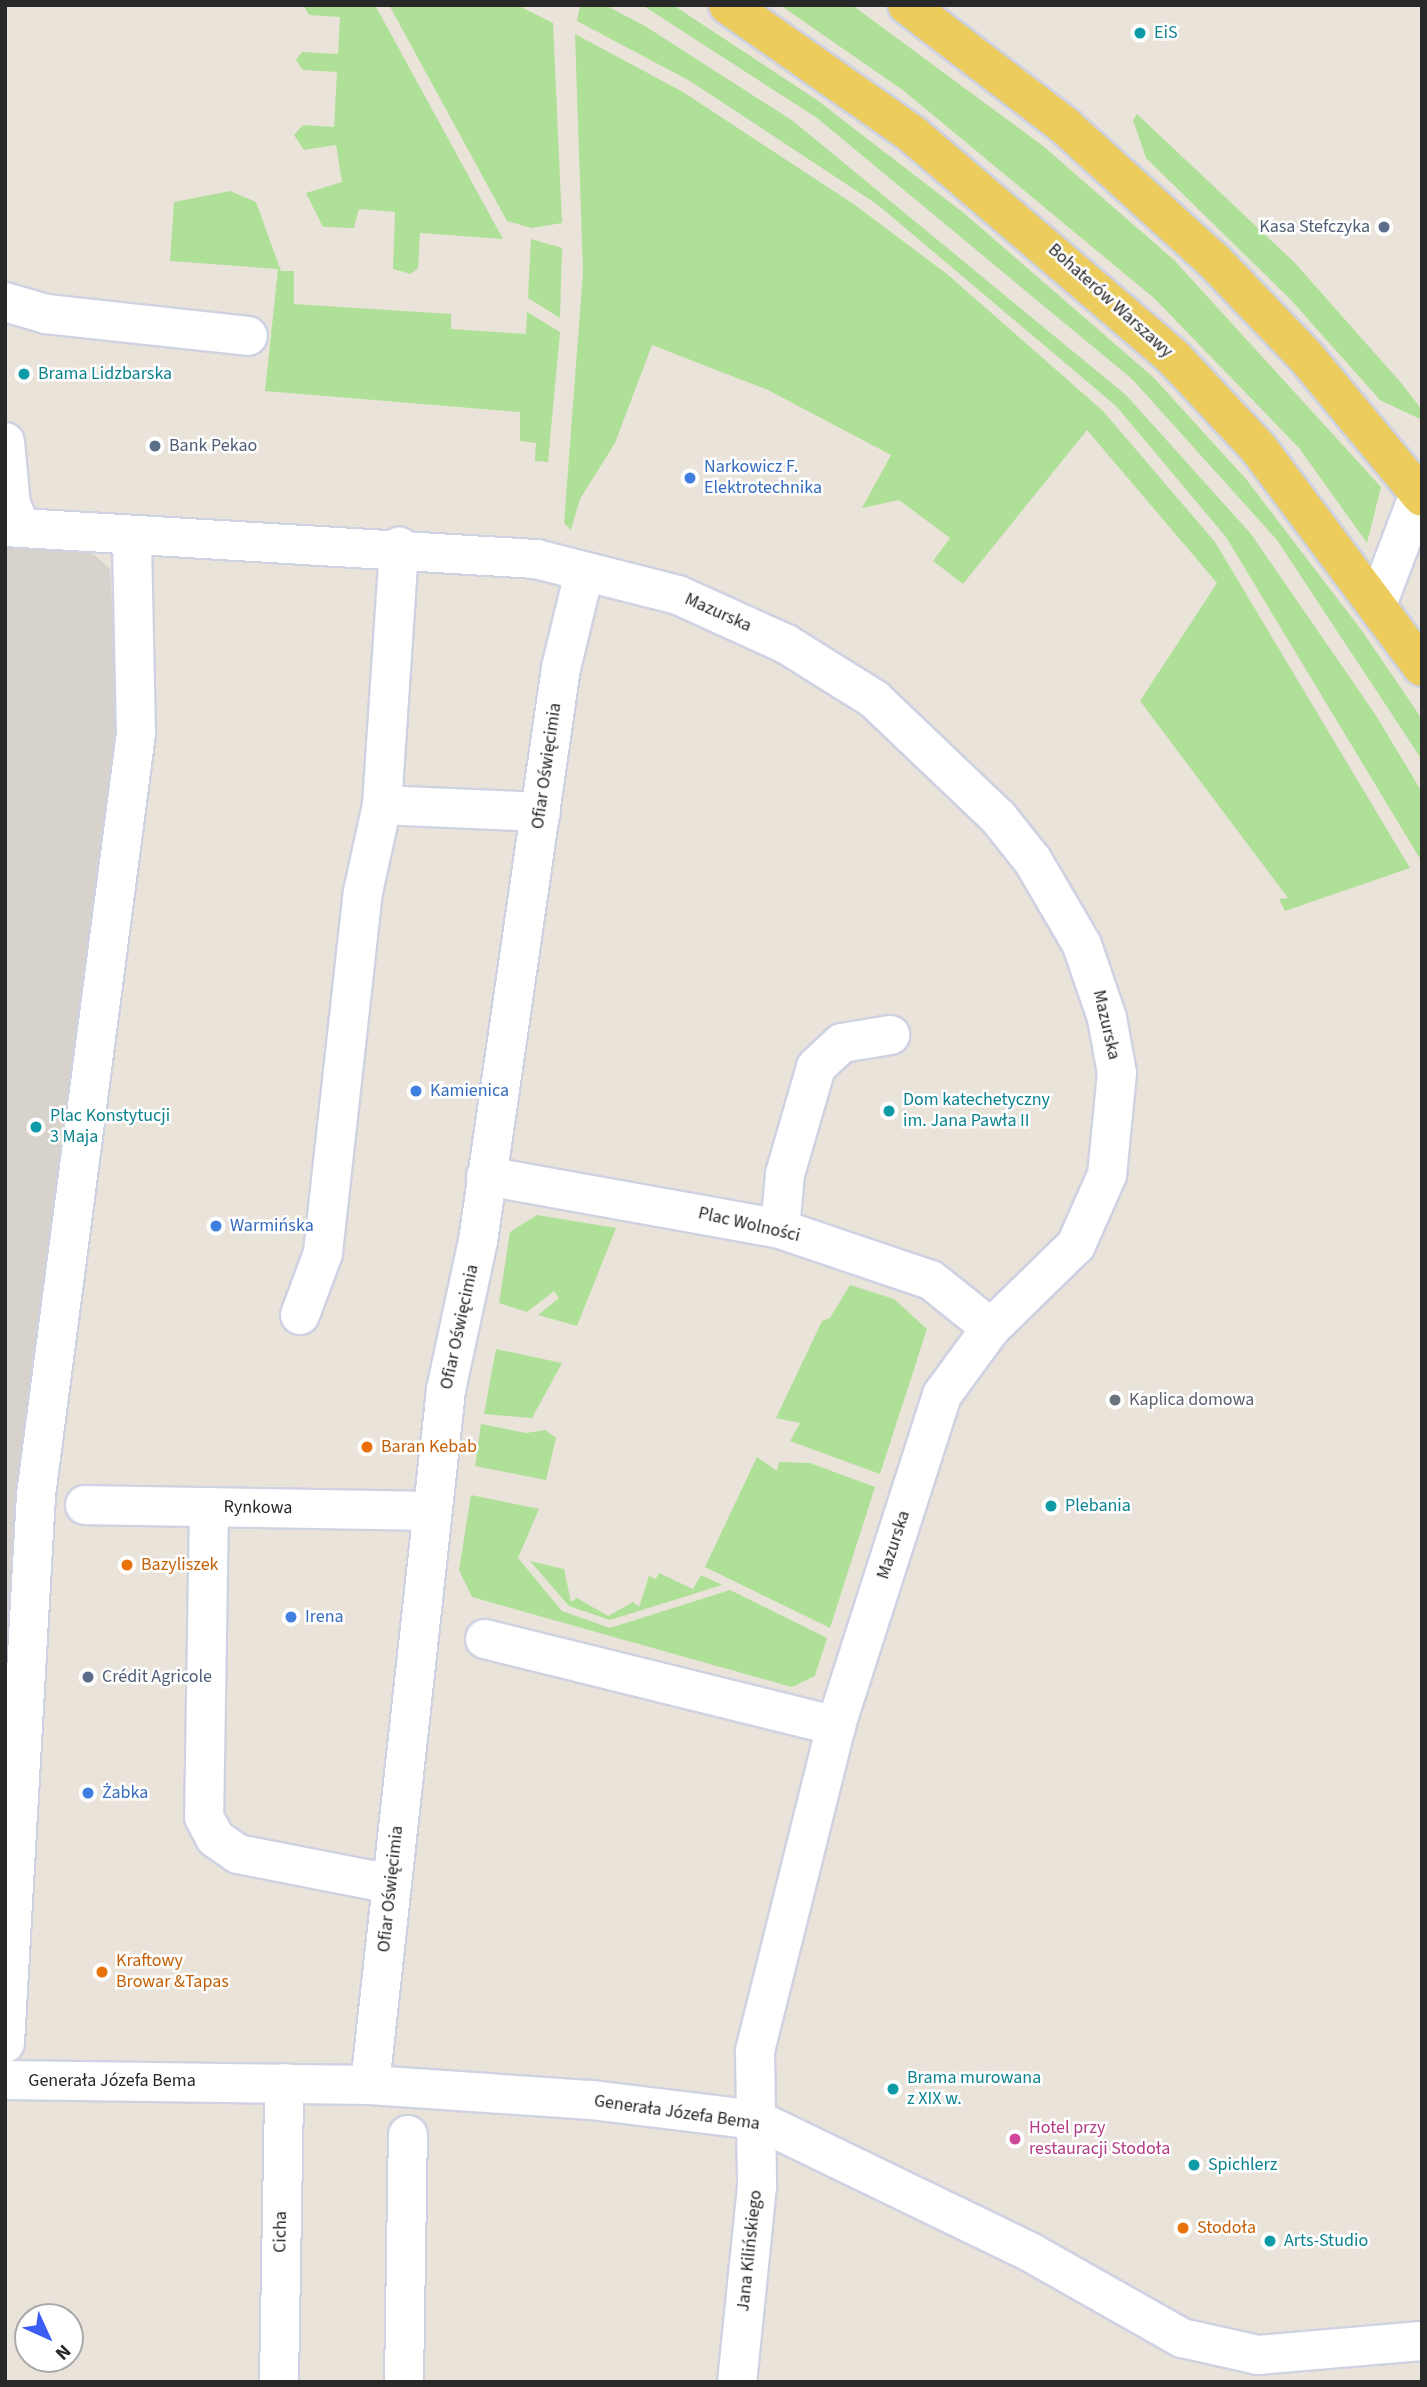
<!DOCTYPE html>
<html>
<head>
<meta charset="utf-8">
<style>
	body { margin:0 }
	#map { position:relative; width:1427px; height:2387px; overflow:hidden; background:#eae3da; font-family:"Source Sans 3",sans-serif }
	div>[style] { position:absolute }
	.green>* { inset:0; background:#afe097 }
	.plaza>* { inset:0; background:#d7d2cc }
	.roads { filter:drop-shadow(2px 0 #cfd2e1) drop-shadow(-2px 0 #cfd2e1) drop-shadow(0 2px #cfd2e1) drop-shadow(0 -2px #cfd2e1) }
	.minor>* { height:38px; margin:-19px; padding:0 19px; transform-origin:19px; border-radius:19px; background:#fff }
	.major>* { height:38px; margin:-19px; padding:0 19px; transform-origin:19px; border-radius:19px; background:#eccc5d }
	.dots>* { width:19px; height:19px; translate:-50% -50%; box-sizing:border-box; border:4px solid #fff; border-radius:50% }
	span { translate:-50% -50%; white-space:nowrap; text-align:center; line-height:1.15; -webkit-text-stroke:5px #fff; paint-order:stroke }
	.culture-label { font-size:18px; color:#0d838f }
	.left { translate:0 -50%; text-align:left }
	.service-label { font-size:18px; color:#4e5e75 }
	.right { translate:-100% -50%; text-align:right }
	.street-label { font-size:18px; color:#282828 }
	.shop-label { font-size:18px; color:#366cbe }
	.worship-label { font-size:18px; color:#5b616d }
	.food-label { font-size:18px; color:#c56008 }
	.hotel-label { font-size:18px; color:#b23c85 }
	.frame { position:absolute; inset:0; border:7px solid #282828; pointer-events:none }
	.north { position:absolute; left:14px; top:2303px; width:70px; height:70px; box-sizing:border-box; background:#fff; border:2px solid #a9a9a9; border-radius:50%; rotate:135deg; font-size:19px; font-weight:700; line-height:28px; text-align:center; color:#282828 }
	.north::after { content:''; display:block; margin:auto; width:24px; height:32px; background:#3c5df4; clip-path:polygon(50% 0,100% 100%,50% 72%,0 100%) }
</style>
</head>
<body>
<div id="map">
	<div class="green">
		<div style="clip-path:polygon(303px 5px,375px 5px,503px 239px,420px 233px,418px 268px,411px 274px,393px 269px,395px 212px,359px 209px,354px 228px,323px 227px,306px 193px,342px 182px,336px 145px,304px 150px,294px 135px,303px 125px,334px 127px,337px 72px,303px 70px,296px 60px,302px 52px,338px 54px,340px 17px,309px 15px)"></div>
		<div style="clip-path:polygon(389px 5px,517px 5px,553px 23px,562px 223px,532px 228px,507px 221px)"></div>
		<div style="clip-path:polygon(580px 5px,605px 5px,645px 26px,793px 121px,1126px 395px,1251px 534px,1375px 714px,1422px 792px,1422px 862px,1226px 537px,1116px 406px,878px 205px,690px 81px,577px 21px)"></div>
		<div style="clip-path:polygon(642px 5px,673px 5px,817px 100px,965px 214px,1154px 378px,1246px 479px,1362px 631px,1422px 719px,1422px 760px,1277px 540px,1132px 379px,817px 118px)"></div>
		<div style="clip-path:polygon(780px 5px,852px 5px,1043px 146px,1174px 260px,1381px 487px,1367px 543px,1299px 448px,1155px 299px,904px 91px)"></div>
		<div style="clip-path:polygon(575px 34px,683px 92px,855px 205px,947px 274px,1103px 411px,1215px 542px,1410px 868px,1285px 911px,1279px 899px,1288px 898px,1140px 701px,1217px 583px,1087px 430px,963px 584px,933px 561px,950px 538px,899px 500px,862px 508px,891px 455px,768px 390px,652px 345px,615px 443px,580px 499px,571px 530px,564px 523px,583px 273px)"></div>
		<div style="clip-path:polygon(1137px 114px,1295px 263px,1402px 384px,1422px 410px,1422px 420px,1380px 400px,1290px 299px,1146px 158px,1133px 120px)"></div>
		<div style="clip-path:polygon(230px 191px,256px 202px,281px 271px,294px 271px,294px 304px,451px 314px,451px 329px,526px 334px,527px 312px,560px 332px,548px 462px,535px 461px,536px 443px,520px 441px,520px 412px,265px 391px,278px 269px,170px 261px,174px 202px)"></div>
		<div style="clip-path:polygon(531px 239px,562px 248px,560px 318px,528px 298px)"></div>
		<div style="clip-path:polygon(537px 1215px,616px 1228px,577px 1326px,538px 1315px,559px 1298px,554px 1291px,527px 1312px,499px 1303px,510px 1232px)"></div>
		<div style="clip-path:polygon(850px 1285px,894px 1299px,927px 1329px,880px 1474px,790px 1441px,800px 1423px,776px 1418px,822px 1321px,830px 1318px)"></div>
		<div style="clip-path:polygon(496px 1349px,562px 1363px,532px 1418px,484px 1414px)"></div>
		<div style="clip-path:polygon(481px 1424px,526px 1433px,545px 1430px,556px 1438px,546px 1480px,475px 1466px)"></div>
		<div style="clip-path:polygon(757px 1457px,777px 1471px,779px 1462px,810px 1463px,875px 1487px,830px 1628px,705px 1567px)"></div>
		<div style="clip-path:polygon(471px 1495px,539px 1509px,518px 1558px,562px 1611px,610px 1628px,730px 1590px,827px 1638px,815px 1676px,792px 1687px,472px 1597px,459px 1570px)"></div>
		<div style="clip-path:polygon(530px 1561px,564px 1569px,571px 1602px,577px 1598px,608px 1616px,633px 1602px,639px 1607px,649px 1576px,656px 1579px,659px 1573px,693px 1589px,701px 1575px,722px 1585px,610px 1620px,569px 1606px)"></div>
	</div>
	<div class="plaza">
		<div style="clip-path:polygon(46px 546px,89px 550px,110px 569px,119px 717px,15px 1528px,5px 1663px,5px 548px)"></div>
	</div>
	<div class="roads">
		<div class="minor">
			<div style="left:5px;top:302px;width:43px;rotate:16.3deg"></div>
			<div style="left:46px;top:314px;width:203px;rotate:6.2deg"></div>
			<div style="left:5px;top:442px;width:63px;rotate:84.6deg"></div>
			<div style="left:11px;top:505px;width:22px;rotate:66deg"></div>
			<div style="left:5px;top:527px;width:532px;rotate:3.45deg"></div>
			<div style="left:536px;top:559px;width:146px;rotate:14.2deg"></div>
			<div style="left:678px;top:595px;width:119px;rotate:24.4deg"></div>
			<div style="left:786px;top:644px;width:104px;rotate:32deg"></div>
			<div style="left:874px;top:699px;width:171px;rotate:43.6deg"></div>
			<div style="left:998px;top:817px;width:56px;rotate:51.5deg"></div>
			<div style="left:1033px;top:861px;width:97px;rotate:59.7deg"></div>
			<div style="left:1082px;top:945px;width:77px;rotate:71.1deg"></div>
			<div style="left:1107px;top:1018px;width:56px;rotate:79.7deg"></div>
			<div style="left:1117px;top:1073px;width:102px;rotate:95.6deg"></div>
			<div style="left:1107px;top:1175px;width:77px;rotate:113.9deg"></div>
			<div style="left:1076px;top:1245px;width:119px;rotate:135.7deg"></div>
			<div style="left:991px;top:1328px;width:83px;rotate:126.2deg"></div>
			<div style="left:942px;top:1395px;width:348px;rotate:107.8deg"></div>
			<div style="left:836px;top:1726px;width:336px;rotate:104deg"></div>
			<div style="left:755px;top:2052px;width:134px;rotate:89.1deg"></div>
			<div style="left:757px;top:2186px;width:197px;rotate:95.8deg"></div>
			<div style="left:1378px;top:602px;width:124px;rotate:-69.2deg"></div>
			<div style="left:382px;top:805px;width:259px;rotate:-86.2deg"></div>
			<div style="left:486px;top:1176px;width:299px;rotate:10.2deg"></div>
			<div style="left:780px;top:1229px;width:159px;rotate:18.7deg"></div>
			<div style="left:931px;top:1280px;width:77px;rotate:38.7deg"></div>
			<div style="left:780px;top:1229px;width:55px;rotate:-84.8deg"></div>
			<div style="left:785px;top:1174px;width:111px;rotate:-73.8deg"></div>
			<div style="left:816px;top:1067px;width:35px;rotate:-43deg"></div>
			<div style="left:842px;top:1043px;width:49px;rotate:-9.5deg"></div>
			<div style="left:300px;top:1315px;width:66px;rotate:-69.6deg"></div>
			<div style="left:323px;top:1253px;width:363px;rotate:-83.7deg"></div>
			<div style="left:363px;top:892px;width:89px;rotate:-77.7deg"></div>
			<div style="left:382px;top:805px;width:159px;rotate:2.5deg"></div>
			<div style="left:85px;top:1505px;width:346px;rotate:1deg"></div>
			<div style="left:209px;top:1507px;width:310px;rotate:90.9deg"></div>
			<div style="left:204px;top:1817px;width:24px;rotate:62deg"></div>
			<div style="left:215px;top:1838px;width:28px;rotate:35deg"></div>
			<div style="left:238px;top:1854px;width:156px;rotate:11.1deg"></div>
			<div style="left:485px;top:1639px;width:362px;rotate:13.9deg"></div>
			<div style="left:5px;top:2043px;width:549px;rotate:-86.76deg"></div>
			<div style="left:36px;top:1495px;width:769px;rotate:-82.52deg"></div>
			<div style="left:136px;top:733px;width:193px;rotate:-91.2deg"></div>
			<div style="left:5px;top:2080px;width:365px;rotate:0.8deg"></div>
			<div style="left:370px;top:2085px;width:222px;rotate:3.9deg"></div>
			<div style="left:591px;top:2100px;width:167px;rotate:6.9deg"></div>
			<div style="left:757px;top:2120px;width:303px;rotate:25.8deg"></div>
			<div style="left:1030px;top:2252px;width:175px;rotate:29.5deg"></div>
			<div style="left:1182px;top:2338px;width:78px;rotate:12.6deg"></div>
			<div style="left:1258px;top:2355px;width:165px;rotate:-4.9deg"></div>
			<div style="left:370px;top:2085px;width:699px;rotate:-83.76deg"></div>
			<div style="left:446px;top:1390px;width:152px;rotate:-77.9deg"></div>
			<div style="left:478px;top:1241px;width:579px;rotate:-81.76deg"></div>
			<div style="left:561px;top:668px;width:98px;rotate:-76.4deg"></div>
			<div style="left:279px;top:2382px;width:299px;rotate:-89deg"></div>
			<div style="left:404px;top:2382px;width:247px;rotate:-89.1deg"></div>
		</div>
		<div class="major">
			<div style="left:728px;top:5px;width:225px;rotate:35deg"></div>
			<div style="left:912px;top:134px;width:343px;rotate:40.5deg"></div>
			<div style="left:1173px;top:357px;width:126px;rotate:46.9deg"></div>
			<div style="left:1259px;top:449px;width:272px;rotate:53.2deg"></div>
			<div style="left:907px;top:5px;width:199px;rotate:37.4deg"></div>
			<div style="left:1065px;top:126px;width:201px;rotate:42.2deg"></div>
			<div style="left:1214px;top:261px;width:134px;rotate:46.2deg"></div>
			<div style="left:1307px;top:358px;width:180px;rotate:50.4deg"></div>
		</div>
	</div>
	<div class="dots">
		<div style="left:1140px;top:33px;background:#0f9aa8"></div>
		<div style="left:1384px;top:227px;background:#5c6f8a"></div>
		<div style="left:24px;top:374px;background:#0f9aa8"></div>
		<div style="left:155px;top:446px;background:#5c6f8a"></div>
		<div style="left:690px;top:478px;background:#3f7fe0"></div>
		<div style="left:416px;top:1091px;background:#3f7fe0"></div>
		<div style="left:889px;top:1111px;background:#0f9aa8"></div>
		<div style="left:36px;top:1127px;background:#0f9aa8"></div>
		<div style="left:216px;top:1226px;background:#3f7fe0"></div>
		<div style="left:1115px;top:1400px;background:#6b7280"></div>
		<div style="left:367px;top:1447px;background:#e8710a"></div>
		<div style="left:1051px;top:1506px;background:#0f9aa8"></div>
		<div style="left:127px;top:1565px;background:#e8710a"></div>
		<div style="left:291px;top:1617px;background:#3f7fe0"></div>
		<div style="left:88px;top:1677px;background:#5c6f8a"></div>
		<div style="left:88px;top:1793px;background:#3f7fe0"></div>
		<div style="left:102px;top:1972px;background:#e8710a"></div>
		<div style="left:893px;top:2089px;background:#0f9aa8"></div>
		<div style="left:1015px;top:2139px;background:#d1479c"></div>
		<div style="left:1194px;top:2165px;background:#0f9aa8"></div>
		<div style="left:1183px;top:2228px;background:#e8710a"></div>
		<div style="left:1270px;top:2241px;background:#0f9aa8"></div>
	</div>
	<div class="culture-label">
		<span class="left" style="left:1154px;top:33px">EiS</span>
		<span class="left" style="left:38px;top:374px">Brama Lidzbarska</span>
		<span class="left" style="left:903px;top:1111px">Dom katechetyczny<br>im. Jana Pawła II</span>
		<span class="left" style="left:50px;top:1127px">Plac Konstytucji<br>3 Maja</span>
		<span class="left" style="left:1065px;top:1506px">Plebania</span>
		<span class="left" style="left:907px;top:2089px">Brama murowana<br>z XIX w.</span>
		<span class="left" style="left:1208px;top:2165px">Spichlerz</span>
		<span class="left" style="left:1284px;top:2241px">Arts-Studio</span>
	</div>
	<div class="service-label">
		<span class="right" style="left:1370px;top:227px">Kasa Stefczyka</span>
		<span class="left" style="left:169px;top:446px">Bank Pekao</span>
		<span class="left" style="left:102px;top:1677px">Crédit Agricole</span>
	</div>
	<div class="street-label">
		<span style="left:1110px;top:301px;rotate:42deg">Bohaterów Warszawy</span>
		<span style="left:718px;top:613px;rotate:24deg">Mazurska</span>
		<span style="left:547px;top:766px;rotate:-82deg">Ofiar Oświęcimia</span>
		<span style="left:1106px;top:1025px;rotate:77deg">Mazurska</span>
		<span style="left:749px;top:1225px;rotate:13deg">Plac Wolności</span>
		<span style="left:460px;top:1327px;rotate:-78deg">Ofiar Oświęcimia</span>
		<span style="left:258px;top:1508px;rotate:1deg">Rynkowa</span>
		<span style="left:894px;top:1545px;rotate:-72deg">Mazurska</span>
		<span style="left:391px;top:1889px;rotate:-84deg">Ofiar Oświęcimia</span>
		<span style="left:112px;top:2081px">Generała Józefa Bema</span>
		<span style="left:677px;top:2113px;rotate:8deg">Generała Józefa Bema</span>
		<span style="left:281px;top:2232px;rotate:-89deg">Cicha</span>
		<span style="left:750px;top:2251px;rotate:-84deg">Jana Kilińskiego</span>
	</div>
	<div class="shop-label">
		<span class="left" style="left:704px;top:478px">Narkowicz F.<br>Elektrotechnika</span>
		<span class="left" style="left:430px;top:1091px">Kamienica</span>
		<span class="left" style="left:230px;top:1226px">Warmińska</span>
		<span class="left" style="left:305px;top:1617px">Irena</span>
		<span class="left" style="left:102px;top:1793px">Żabka</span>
	</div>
	<div class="worship-label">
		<span class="left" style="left:1129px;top:1400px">Kaplica domowa</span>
	</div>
	<div class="food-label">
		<span class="left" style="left:381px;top:1447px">Baran Kebab</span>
		<span class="left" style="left:141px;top:1565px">Bazyliszek</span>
		<span class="left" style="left:116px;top:1972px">Kraftowy<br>Browar &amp;Tapas</span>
		<span class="left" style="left:1197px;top:2228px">Stodoła</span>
	</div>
	<div class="hotel-label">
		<span class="left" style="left:1029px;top:2139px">Hotel przy<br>restauracji Stodoła</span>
	</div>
	<div class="frame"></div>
	<div class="north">N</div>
</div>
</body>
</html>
